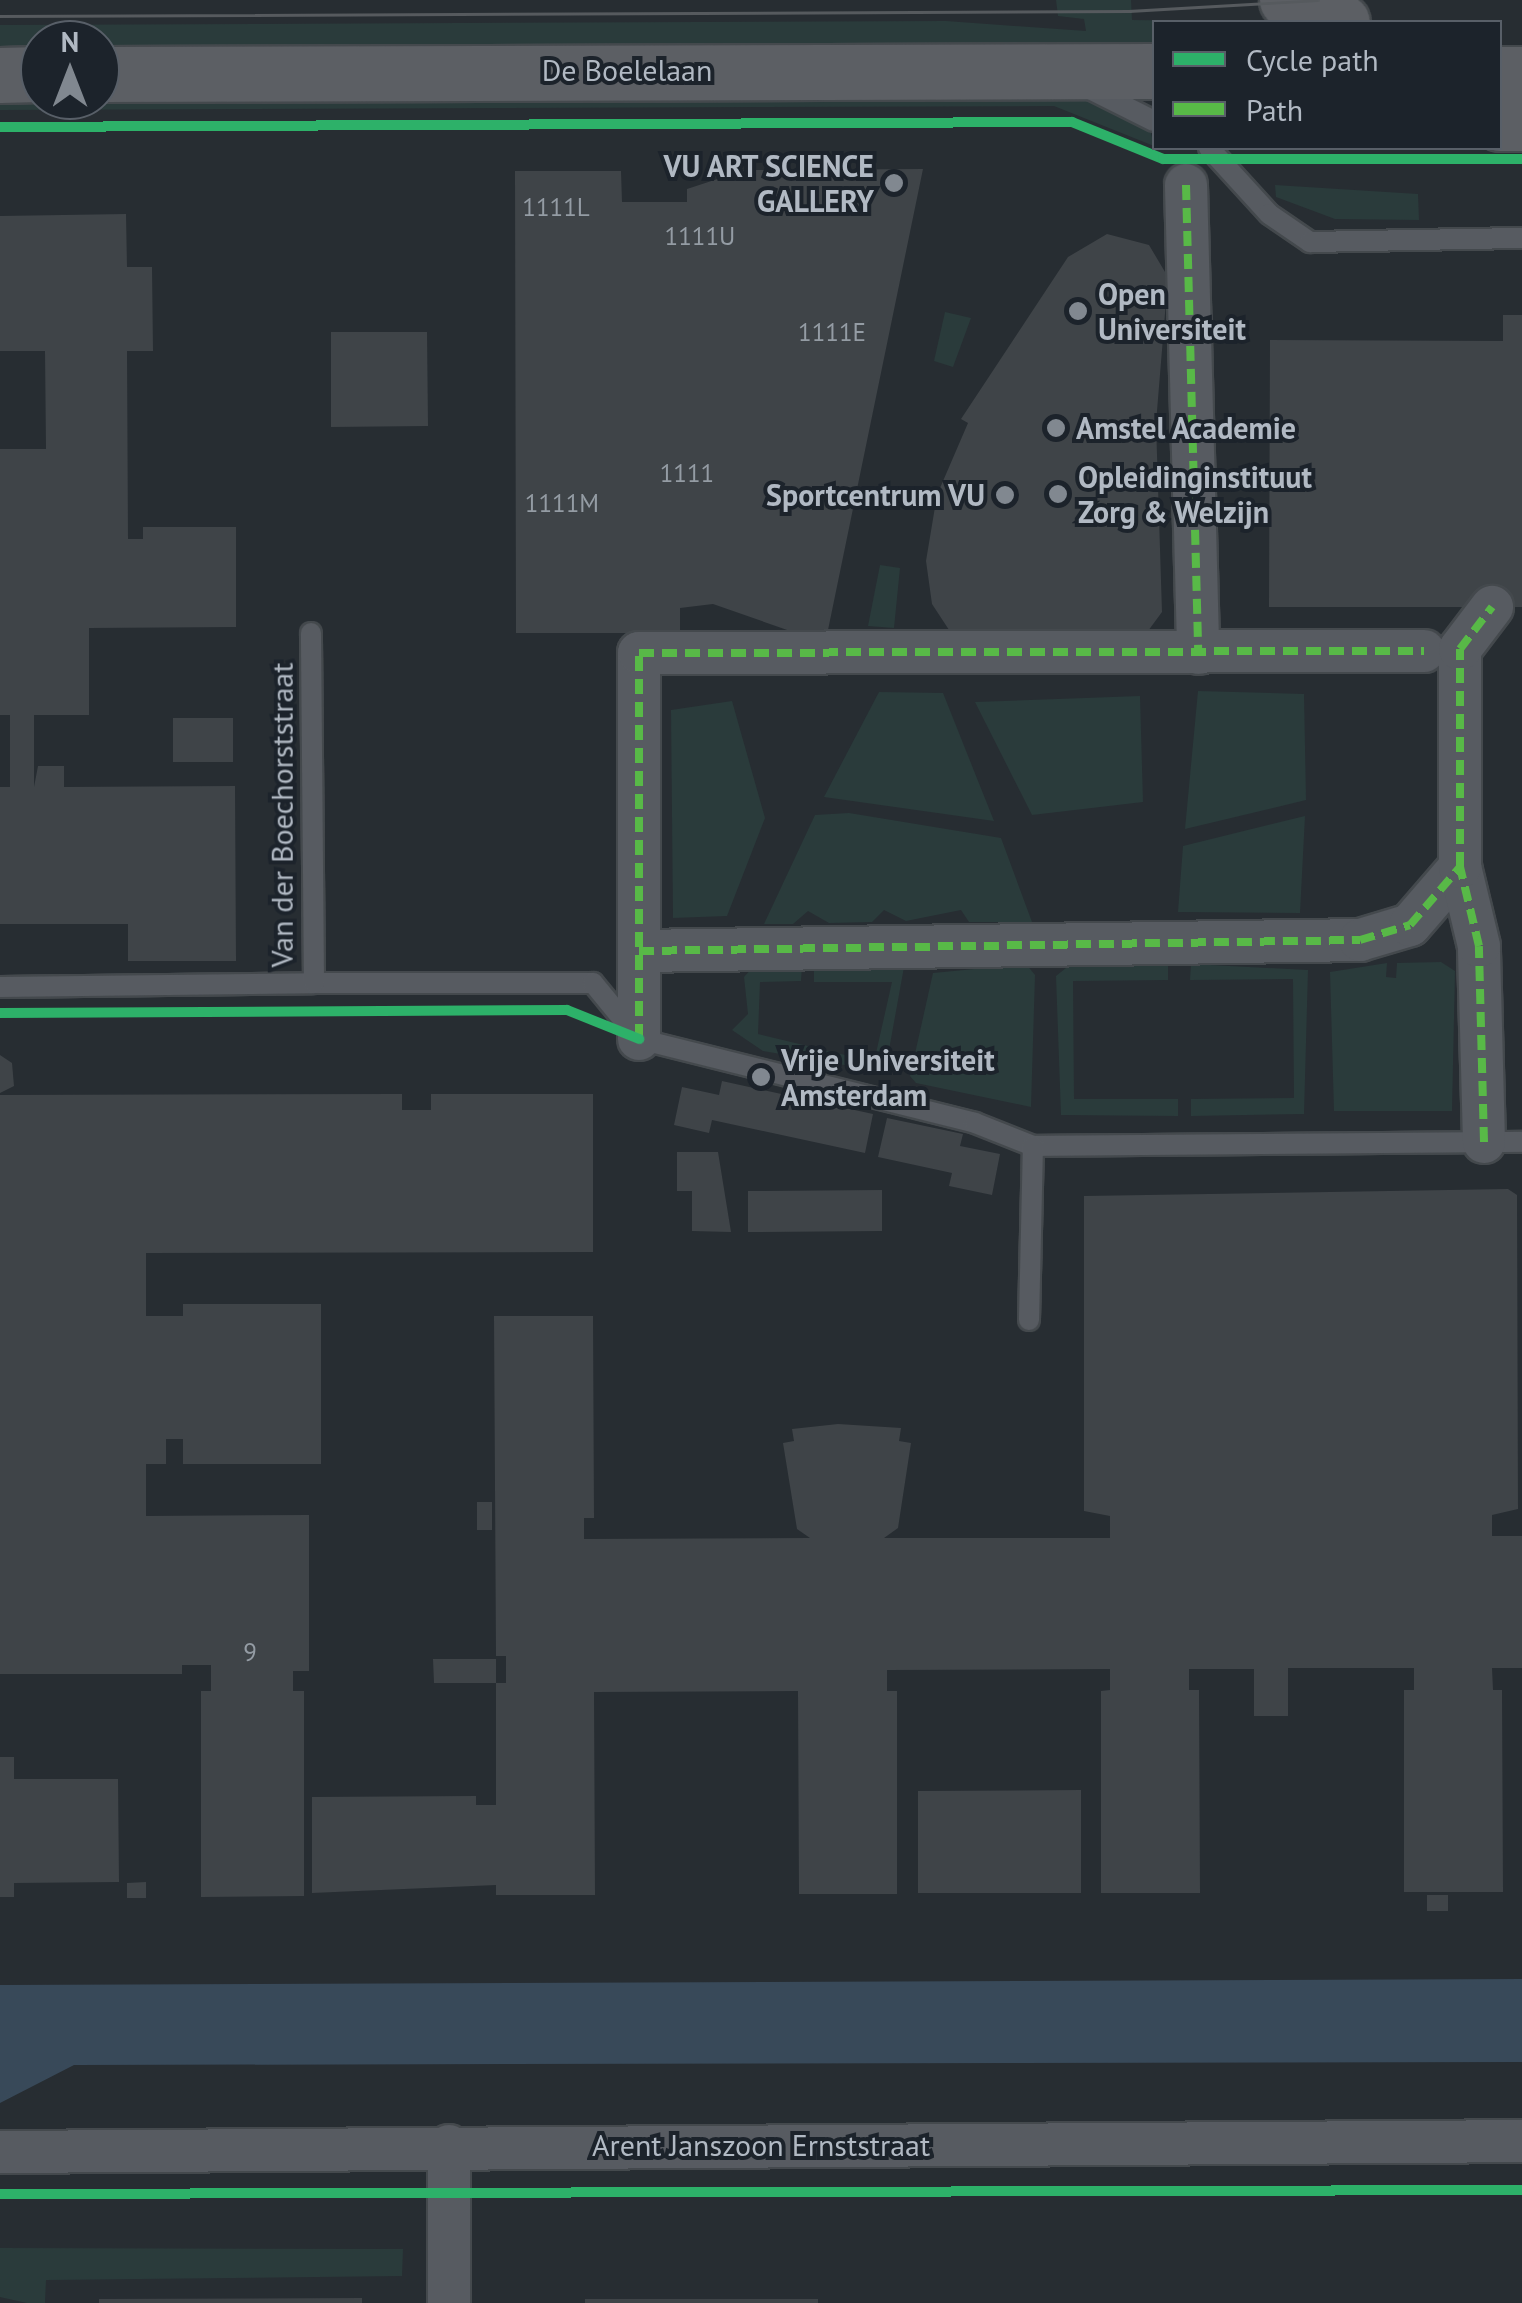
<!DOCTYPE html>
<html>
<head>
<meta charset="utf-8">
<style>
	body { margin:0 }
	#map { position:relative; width:1522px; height:2303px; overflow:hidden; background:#272d32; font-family:"PT Sans",sans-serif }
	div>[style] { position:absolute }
	.green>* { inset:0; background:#2a3b3b }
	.water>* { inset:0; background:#384959 }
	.building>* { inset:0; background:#3f4448 }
	.roads { filter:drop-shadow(2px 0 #44494d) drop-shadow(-2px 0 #44494d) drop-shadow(0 2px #44494d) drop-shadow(0 -2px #44494d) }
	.lane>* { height:20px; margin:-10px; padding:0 10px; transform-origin:10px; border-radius:10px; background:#575b61 }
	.street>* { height:42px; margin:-21px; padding:0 21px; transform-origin:21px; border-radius:21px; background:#575b61 }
	.secondary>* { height:55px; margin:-27.5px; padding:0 27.5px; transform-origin:27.5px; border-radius:27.5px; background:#5c5f64 }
	.tram>* { height:2.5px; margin:-1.25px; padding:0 1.25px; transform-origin:1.25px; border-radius:1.25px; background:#565a5e }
	.quiet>* { height:8px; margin-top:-4px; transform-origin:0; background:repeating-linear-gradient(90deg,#58b947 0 15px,transparent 0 23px) }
	.cycleway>* { height:10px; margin:-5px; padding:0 5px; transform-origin:5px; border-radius:5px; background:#2db169 }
	.dots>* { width:28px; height:28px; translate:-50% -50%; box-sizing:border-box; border:5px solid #1c232b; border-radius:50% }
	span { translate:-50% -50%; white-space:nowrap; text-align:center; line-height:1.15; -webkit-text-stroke:8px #1c232b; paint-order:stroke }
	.number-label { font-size:25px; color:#949ca4 }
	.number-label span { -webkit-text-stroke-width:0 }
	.street-label { font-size:30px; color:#b1b9c3 }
	.poi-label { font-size:30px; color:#b1b9c3; font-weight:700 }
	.right { translate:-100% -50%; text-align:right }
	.left { translate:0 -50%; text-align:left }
	.legend { position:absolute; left:1152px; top:20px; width:350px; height:130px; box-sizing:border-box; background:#1c232b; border:2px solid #585f68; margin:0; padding:12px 18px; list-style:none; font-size:30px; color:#b1b9c3 }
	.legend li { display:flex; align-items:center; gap:20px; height:50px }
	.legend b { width:50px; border:2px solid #585f68 }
	.north { position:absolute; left:20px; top:20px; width:100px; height:100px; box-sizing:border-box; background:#1c232b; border:2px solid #585f68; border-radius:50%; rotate:0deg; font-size:28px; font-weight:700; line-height:40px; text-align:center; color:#b1b9c3 }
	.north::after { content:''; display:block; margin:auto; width:35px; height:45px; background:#818890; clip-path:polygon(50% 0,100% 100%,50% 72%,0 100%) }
</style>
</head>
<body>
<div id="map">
	<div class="green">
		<div style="clip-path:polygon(1056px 0,1131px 0,1132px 20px,1276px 22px,1154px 22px,1154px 48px,100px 49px,100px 40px,40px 40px,40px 50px,0 50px,0 25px,946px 21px,1086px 31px,1084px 19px,1058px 16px)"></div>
		<div style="clip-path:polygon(1061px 89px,1149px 125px,1154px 146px,1054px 106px,0 110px,0 94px)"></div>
		<div style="clip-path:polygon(1275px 185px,1418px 194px,1419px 220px,1335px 219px,1276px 197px)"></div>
		<div style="clip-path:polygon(945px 312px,971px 318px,953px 367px,934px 361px)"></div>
		<div style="clip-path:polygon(880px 565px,900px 568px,894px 628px,868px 626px)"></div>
		<div style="clip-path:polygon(1198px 691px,1304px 694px,1306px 800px,1185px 829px)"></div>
		<div style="clip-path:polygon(879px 692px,943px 693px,994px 821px,824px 797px)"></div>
		<div style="clip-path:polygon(1140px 696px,1143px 802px,1032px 815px,975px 702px)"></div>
		<div style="clip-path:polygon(732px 701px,765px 818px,727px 916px,673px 918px,671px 710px)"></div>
		<div style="clip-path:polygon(849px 813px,1001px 838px,1032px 922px,969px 922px,961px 910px,906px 921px,884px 910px,872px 922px,829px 923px,808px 911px,793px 924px,764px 924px,815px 815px)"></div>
		<div style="clip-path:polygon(1305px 816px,1300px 913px,1178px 912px,1183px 846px)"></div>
		<div style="clip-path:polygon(1441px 962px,1455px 971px,1452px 1111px,1334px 1111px,1330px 972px,1387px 963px,1386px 977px,1396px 978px,1397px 963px)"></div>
		<div style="clip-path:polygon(1026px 964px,1035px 975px,1031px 1107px,916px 1083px,910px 1076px,933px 973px)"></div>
		<div style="clip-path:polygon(1071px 964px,1168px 964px,1168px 980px,1073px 981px,1074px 1099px,1178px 1099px,1178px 1116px,1061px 1115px,1056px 976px)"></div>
		<div style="clip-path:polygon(1191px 964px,1308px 970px,1304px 1114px,1191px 1116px,1191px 1099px,1294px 1098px,1293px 979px,1190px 980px)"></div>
		<div style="clip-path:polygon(802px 966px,801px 981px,760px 982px,758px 1034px,874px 1062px,892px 982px,814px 982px,814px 966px,904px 967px,885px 1072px,763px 1051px,732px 1030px,748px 1014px,744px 977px,753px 967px)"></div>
		<div style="clip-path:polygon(0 2248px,403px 2249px,402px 2276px,46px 2280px,45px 2303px,27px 2303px,0 2297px)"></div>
	</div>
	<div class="water">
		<div style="clip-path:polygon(1522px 1979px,1522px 2062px,74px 2065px,0 2103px,0 1985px)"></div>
	</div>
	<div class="building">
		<div style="clip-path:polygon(923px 169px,828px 630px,793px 632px,713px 604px,680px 608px,680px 633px,516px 633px,515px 171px,621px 171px,622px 202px,687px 202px,687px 189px,745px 170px)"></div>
		<div style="clip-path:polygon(126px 214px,127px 267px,152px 267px,153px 351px,127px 351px,128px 539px,143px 539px,143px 527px,236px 527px,236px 627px,89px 628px,89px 715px,34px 715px,34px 787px,38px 766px,64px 766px,64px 787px,235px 786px,236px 961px,128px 961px,128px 924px,0 924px,0 787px,10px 787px,10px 715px,0 715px,0 449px,46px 449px,45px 351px,0 351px,0 216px)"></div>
		<div style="clip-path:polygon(1107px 234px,1149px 245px,1168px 277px,1156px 423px,1162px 612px,1148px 631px,953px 636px,932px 604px,926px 561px,937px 495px,968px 423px,961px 419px,1068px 257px)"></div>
		<div style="clip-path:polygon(1503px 315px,1522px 315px,1522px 607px,1269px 607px,1270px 340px,1503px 341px)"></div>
		<div style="clip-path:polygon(331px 332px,427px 332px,428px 426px,331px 427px)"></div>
		<div style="clip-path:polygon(173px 718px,233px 718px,233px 762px,173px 762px)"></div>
		<div style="clip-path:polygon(0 1055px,12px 1063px,14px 1086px,0 1093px)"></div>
		<div style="clip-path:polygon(722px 1081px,873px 1114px,865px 1153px,712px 1120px,709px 1133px,674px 1125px,682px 1087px,719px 1095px)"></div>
		<div style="clip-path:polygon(402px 1094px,402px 1110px,431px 1110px,431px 1094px,593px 1094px,593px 1252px,146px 1253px,146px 1316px,183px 1316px,183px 1304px,321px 1304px,321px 1464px,183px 1464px,183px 1439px,166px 1439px,166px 1464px,146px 1464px,146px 1516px,309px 1515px,309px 1671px,293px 1671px,293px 1691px,304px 1691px,304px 1896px,201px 1897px,201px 1691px,211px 1691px,211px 1665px,182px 1665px,182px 1674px,0 1674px,0 1095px)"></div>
		<div style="clip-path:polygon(887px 1118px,963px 1134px,960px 1146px,1000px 1154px,992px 1195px,949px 1186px,952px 1173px,878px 1157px)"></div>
		<div style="clip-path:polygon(677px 1152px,718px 1152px,731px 1232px,692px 1231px,692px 1191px,677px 1191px)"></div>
		<div style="clip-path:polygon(1508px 1189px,1517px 1195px,1518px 1509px,1492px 1515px,1492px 1536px,1522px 1536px,1522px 1668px,1492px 1668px,1493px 1690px,1502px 1690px,1503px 1892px,1404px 1892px,1404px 1690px,1414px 1690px,1414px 1668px,1288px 1668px,1288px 1716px,1254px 1716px,1254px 1669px,1189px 1669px,1189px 1690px,1199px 1690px,1200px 1893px,1101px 1893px,1101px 1691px,1110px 1690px,1110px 1669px,887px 1670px,887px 1691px,897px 1691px,897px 1894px,799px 1894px,798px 1691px,594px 1692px,595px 1895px,496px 1895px,496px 1885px,312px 1893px,312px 1797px,476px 1796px,476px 1805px,496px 1805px,496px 1683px,434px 1683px,433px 1659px,496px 1659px,496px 1683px,506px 1683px,506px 1656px,496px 1656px,494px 1316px,593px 1316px,594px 1518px,584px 1518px,584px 1539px,810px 1538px,797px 1529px,783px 1443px,794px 1441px,792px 1429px,838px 1424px,901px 1428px,899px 1441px,911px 1443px,898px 1528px,884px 1538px,1110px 1538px,1110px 1516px,1084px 1511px,1084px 1196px)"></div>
		<div style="clip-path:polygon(882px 1190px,882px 1231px,748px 1232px,748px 1191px)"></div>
		<div style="clip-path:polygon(477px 1502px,492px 1502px,492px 1530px,477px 1530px)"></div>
		<div style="clip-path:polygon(0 1757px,14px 1757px,14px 1779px,118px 1779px,119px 1882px,14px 1883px,14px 1897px,0 1897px)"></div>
		<div style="clip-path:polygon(1081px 1790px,1081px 1893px,918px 1893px,918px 1791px)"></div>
		<div style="clip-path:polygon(146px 1882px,146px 1898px,127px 1898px,127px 1883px)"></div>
		<div style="clip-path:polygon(1427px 1895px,1448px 1895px,1448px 1911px,1427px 1911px)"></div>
		<div style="clip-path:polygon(362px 2298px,362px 2303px,99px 2303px,99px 2299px)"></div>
		<div style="clip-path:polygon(585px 2299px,818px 2299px,818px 2303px,585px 2303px)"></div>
	</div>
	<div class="roads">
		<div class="lane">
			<div style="left:1086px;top:87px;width:76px;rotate:26.6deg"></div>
			<div style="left:1209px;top:148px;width:89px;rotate:47.7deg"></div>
			<div style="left:1269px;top:214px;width:50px;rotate:34.3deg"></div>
			<div style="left:1310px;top:242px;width:212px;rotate:-1.1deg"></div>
			<div style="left:314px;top:983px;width:279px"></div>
			<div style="left:593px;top:983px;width:72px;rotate:50.6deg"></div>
			<div style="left:639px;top:1039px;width:346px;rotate:14deg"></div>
			<div style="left:975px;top:1123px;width:62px;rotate:21.6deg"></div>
			<div style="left:1033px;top:1146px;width:489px;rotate:-0.5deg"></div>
			<div style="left:0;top:987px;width:314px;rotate:-0.7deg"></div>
			<div style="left:314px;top:983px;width:350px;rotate:-90.5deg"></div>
			<div style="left:1029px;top:1320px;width:174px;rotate:-88.7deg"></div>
		</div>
		<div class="street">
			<div style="left:1186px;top:185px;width:468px;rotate:88.5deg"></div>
			<div style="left:639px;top:951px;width:721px;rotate:-0.87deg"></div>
			<div style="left:1360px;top:940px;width:52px;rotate:-16.7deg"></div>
			<div style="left:1410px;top:925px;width:77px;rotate:-49.2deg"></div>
			<div style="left:639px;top:1039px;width:386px;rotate:-90deg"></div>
			<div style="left:639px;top:653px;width:785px;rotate:-0.15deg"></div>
			<div style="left:1484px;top:1142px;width:196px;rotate:-91.5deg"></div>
			<div style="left:1479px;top:946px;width:81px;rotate:-103.5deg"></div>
			<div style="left:1460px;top:867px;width:218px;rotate:-90deg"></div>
			<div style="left:1460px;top:649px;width:53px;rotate:-52.7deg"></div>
			<div style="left:449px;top:2146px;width:157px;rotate:90deg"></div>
			<div style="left:0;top:2152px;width:1522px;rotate:-0.41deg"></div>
		</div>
		<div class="secondary">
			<div style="left:1287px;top:0;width:59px;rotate:21.8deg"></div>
			<div style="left:100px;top:74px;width:1054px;rotate:-0.16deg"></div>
			<div style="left:1500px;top:74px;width:22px"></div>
			<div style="left:0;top:75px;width:40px;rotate:-1.4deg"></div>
			<div style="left:1500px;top:123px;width:22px"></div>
		</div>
	</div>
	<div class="tram">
		<div style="left:0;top:16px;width:1130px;rotate:-0.25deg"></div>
		<div style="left:1130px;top:11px;width:188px;rotate:-3.3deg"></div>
	</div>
	<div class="quiet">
		<div style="left:1186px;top:185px;width:468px;rotate:88.5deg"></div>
		<div style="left:639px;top:951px;width:721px;rotate:-0.87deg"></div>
		<div style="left:1360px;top:940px;width:52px;rotate:-16.7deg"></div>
		<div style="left:1410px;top:925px;width:77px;rotate:-49.2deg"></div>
		<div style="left:639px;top:1039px;width:386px;rotate:-90deg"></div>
		<div style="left:639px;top:653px;width:785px;rotate:-0.15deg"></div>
		<div style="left:1484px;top:1142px;width:196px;rotate:-91.5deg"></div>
		<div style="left:1479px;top:946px;width:81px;rotate:-103.5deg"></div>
		<div style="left:1460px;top:867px;width:218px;rotate:-90deg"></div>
		<div style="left:1460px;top:649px;width:53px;rotate:-52.7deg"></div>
	</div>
	<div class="cycleway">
		<div style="left:0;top:127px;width:1072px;rotate:-0.27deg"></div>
		<div style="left:1072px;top:122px;width:98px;rotate:22.1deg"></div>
		<div style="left:1163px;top:159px;width:359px"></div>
		<div style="left:0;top:1013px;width:567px;rotate:-0.3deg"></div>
		<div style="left:567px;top:1010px;width:78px;rotate:21.9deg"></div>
		<div style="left:0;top:2194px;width:1522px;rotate:-0.15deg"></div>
	</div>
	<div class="dots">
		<div style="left:894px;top:183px;background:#818890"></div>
		<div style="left:1078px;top:311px;background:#818890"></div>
		<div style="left:1056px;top:428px;background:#818890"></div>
		<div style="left:1058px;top:494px;background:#818890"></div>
		<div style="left:1005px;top:495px;background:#818890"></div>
		<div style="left:761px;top:1077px;background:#818890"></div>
	</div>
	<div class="number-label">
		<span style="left:556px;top:207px">1111L</span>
		<span style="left:700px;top:236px">1111U</span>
		<span style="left:832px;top:332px">1111E</span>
		<span style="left:687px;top:473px">1111</span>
		<span style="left:562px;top:503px">1111M</span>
		<span style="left:250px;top:1652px">9</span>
	</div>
	<div class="street-label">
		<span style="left:627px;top:70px">De Boelelaan</span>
		<span style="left:282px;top:815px;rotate:-90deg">Van der Boechorststraat</span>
		<span style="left:761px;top:2145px">Arent Janszoon Ernststraat</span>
	</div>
	<div class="poi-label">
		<span class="right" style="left:874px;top:183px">VU ART SCIENCE<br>GALLERY</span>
		<span class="left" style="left:1098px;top:311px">Open<br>Universiteit</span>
		<span class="left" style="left:1076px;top:428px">Amstel Academie</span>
		<span class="left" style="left:1078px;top:494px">Opleidinginstituut<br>Zorg &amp; Welzijn</span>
		<span class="right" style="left:985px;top:495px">Sportcentrum VU</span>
		<span class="left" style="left:781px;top:1077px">Vrije Universiteit<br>Amsterdam</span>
	</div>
	<ul class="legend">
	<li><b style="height:12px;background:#2db169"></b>Cycle path</li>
	<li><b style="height:12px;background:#58b947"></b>Path</li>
	</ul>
	<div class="north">N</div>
</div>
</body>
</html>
